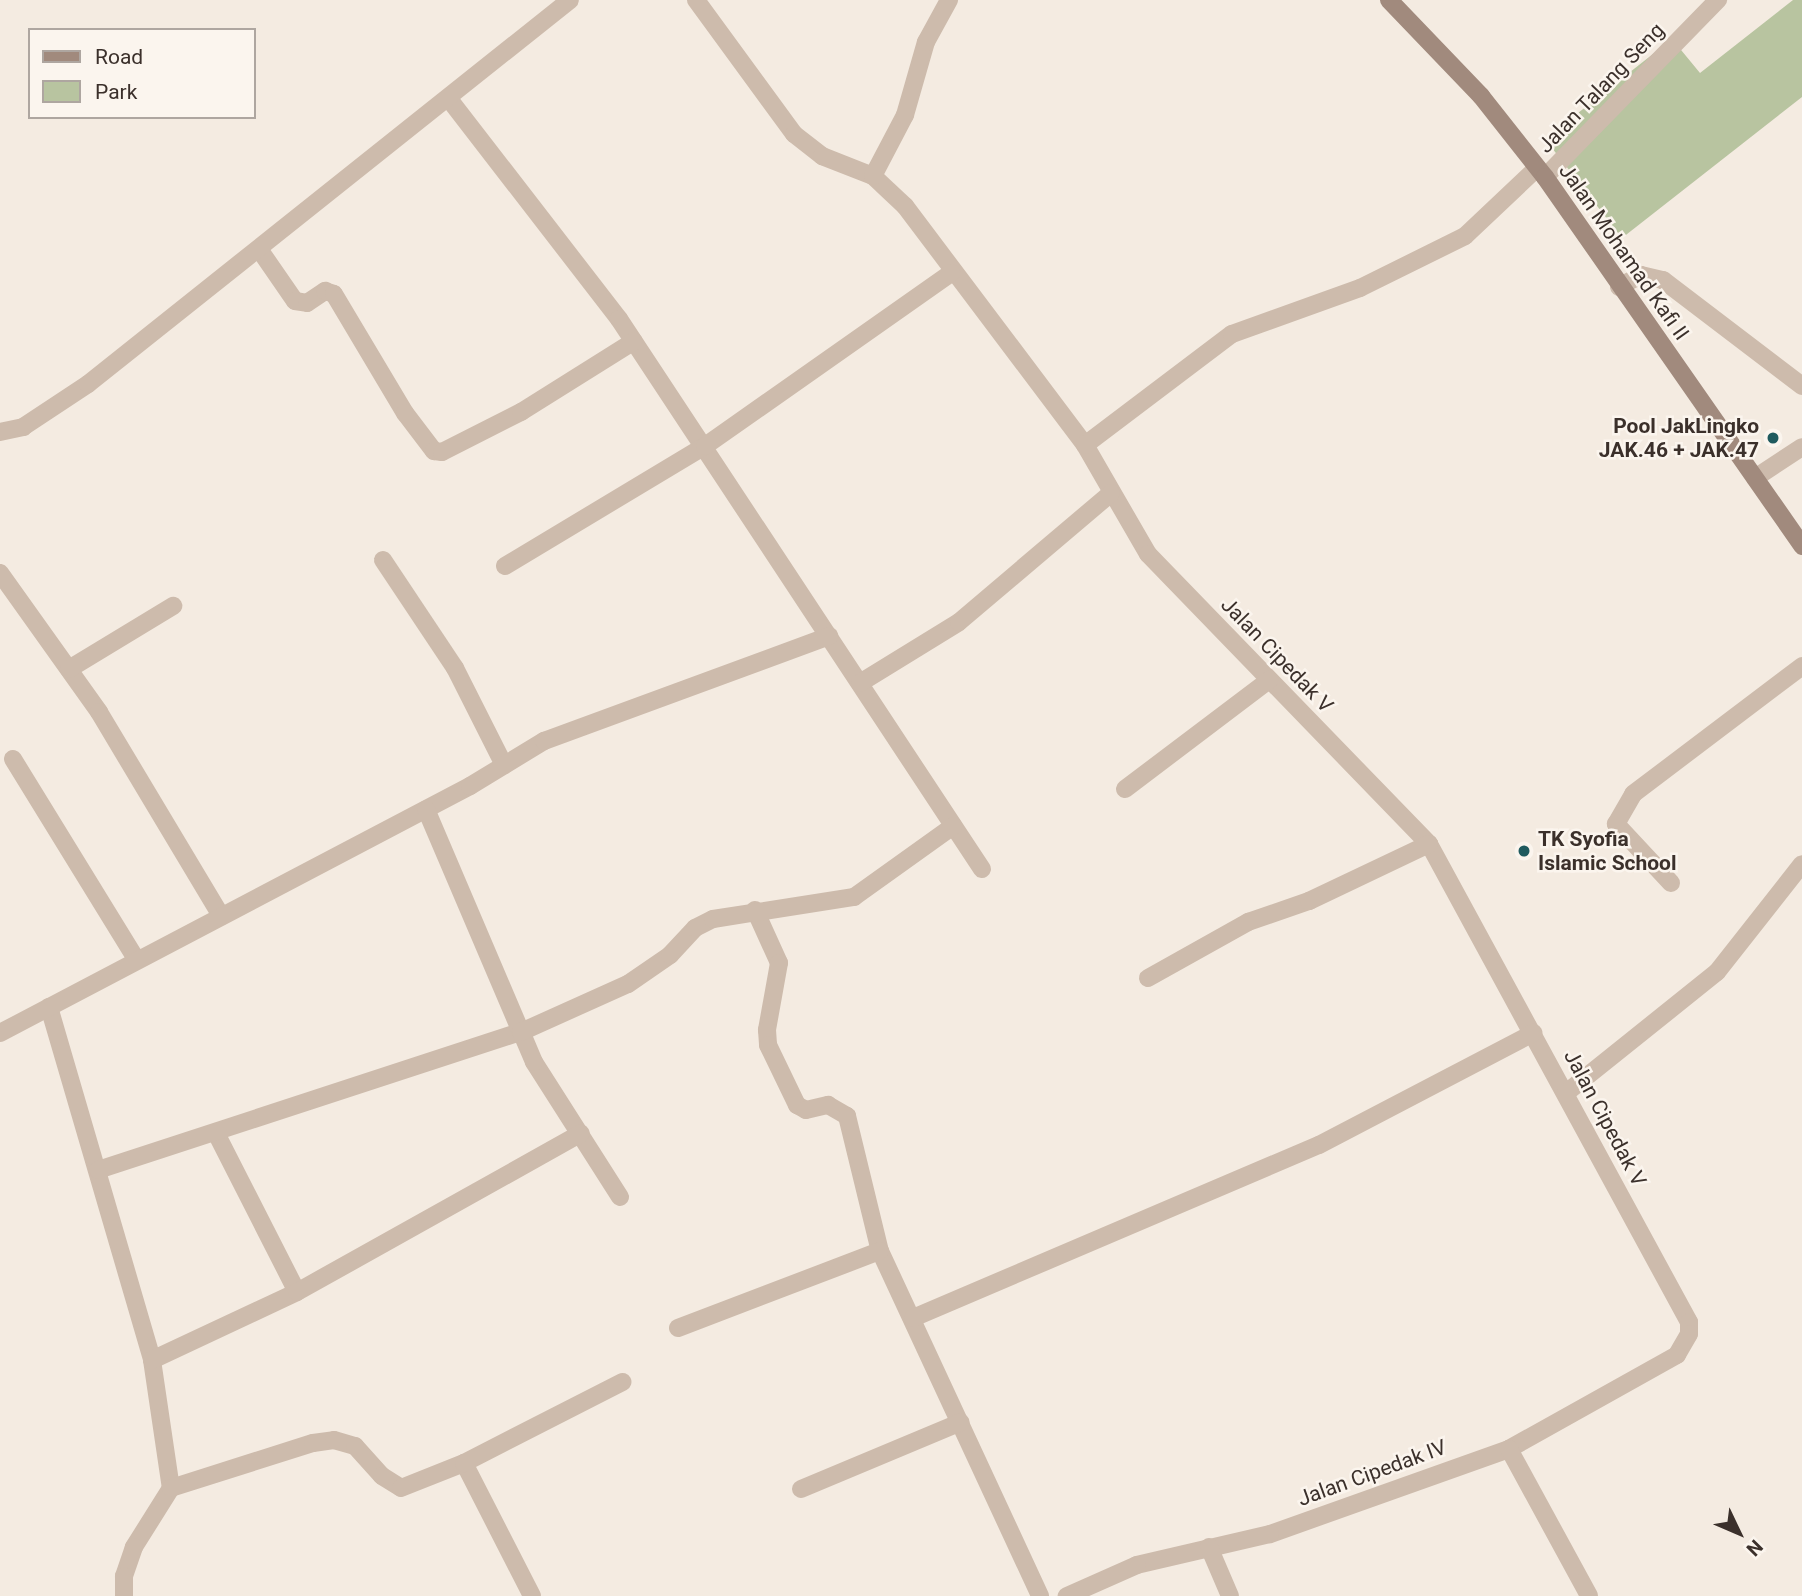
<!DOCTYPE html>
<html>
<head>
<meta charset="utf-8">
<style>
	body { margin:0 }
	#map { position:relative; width:1802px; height:1596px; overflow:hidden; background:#f4ebe1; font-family:Roboto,sans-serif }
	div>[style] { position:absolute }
	.green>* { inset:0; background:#b8c4a0 }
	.street>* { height:18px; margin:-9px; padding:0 9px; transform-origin:9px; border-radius:9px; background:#cdbbac }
	.secondary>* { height:18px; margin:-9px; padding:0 9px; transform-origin:9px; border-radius:9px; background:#a18a7d }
	.dots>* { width:19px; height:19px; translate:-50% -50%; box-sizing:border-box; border:4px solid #fbf5ee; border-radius:50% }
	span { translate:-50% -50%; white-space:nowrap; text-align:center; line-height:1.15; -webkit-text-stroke:5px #fbf5ee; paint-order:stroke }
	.street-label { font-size:21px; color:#3b302b }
	.poi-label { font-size:21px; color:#3b302b; font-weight:700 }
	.right { translate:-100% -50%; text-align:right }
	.left { translate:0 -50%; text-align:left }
	.legend { position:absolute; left:28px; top:28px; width:228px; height:91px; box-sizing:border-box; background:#fbf5ee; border:2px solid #aea6a0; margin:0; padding:9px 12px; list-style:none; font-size:21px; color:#3b302b }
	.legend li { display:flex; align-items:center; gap:14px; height:35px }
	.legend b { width:35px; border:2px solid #aea6a0 }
	.north { position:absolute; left:1704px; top:1498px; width:70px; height:70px; -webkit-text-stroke:5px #fbf5ee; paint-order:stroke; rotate:134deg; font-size:19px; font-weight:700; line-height:28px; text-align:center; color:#3b302b }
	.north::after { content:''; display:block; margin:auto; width:24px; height:32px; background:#3b302b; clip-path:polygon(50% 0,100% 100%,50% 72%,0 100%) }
</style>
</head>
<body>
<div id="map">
	<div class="green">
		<div style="clip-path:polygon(1793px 0,1802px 0,1802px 97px,1622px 238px,1545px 139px,1672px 39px,1700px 73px)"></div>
	</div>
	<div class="street">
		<div style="left:696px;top:0;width:166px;rotate:53.8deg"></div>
		<div style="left:794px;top:134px;width:36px;rotate:38deg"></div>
		<div style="left:822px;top:156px;width:55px;rotate:21.4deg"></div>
		<div style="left:873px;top:176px;width:44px;rotate:43.2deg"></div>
		<div style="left:905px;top:206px;width:299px;rotate:53deg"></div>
		<div style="left:1085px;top:445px;width:126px;rotate:60deg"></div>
		<div style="left:1148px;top:554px;width:404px;rotate:45.9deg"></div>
		<div style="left:1429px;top:844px;width:544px;rotate:61.46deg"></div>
		<div style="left:1689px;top:1322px;width:12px;rotate:90deg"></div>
		<div style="left:1689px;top:1334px;width:24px;rotate:120deg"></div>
		<div style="left:1677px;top:1355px;width:193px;rotate:150.8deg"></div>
		<div style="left:1509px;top:1449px;width:254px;rotate:160.4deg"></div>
		<div style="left:1270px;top:1534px;width:137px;rotate:166.9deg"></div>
		<div style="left:1137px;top:1565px;width:77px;rotate:156.1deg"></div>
		<div style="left:449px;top:99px;width:278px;rotate:52.3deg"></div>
		<div style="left:619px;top:319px;width:659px;rotate:56.58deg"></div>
		<div style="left:873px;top:176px;width:69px;rotate:-62.3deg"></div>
		<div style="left:905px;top:115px;width:76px;rotate:-74deg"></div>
		<div style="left:926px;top:42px;width:48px;rotate:-61.3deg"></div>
		<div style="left:1545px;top:177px;width:248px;rotate:-45.7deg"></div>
		<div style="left:259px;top:249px;width:63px;rotate:55.3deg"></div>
		<div style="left:295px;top:301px;width:12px;rotate:9deg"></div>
		<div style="left:307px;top:303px;width:22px;rotate:-34deg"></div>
		<div style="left:325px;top:291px;width:9px;rotate:18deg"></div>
		<div style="left:334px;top:294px;width:139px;rotate:59.2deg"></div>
		<div style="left:405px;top:413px;width:48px;rotate:52.7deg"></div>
		<div style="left:434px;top:451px;width:8px;rotate:7deg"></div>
		<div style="left:442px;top:452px;width:89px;rotate:-26.9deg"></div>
		<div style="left:521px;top:412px;width:133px;rotate:-32.1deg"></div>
		<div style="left:1619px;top:287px;width:25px;rotate:-29deg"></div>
		<div style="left:1641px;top:275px;width:23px;rotate:13deg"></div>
		<div style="left:1663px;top:280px;width:175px;rotate:37.3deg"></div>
		<div style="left:0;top:432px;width:24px;rotate:-12deg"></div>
		<div style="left:23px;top:427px;width:78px;rotate:-33.5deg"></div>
		<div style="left:88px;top:384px;width:616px;rotate:-38.54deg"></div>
		<div style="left:1085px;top:445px;width:184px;rotate:-37.1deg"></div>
		<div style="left:1232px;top:334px;width:136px;rotate:-19.8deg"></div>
		<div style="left:1360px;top:288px;width:117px;rotate:-26.3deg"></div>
		<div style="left:1465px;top:236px;width:99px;rotate:-43.4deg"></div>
		<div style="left:1755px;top:478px;width:56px;rotate:-33.4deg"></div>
		<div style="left:383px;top:560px;width:130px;rotate:56.3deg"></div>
		<div style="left:455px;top:668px;width:109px;rotate:63.2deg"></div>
		<div style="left:505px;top:566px;width:233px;rotate:-31deg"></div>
		<div style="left:705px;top:446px;width:301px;rotate:-35.1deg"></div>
		<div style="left:0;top:573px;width:171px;rotate:54.5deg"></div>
		<div style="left:99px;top:712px;width:238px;rotate:59.1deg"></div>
		<div style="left:69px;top:669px;width:122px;rotate:-31.2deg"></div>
		<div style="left:860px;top:683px;width:116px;rotate:-31.6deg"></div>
		<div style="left:959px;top:622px;width:199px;rotate:-40.3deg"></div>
		<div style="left:13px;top:759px;width:235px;rotate:58.4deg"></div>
		<div style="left:1125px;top:789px;width:181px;rotate:-37.1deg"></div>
		<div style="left:1671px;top:883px;width:81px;rotate:-133deg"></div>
		<div style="left:1616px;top:824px;width:34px;rotate:-60deg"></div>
		<div style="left:1633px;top:794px;width:212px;rotate:-37.1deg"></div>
		<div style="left:755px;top:910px;width:58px;rotate:65.6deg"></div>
		<div style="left:779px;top:963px;width:68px;rotate:100.2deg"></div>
		<div style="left:767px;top:1030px;width:15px;rotate:86deg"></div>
		<div style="left:768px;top:1045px;width:67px;rotate:64.2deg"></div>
		<div style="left:797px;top:1105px;width:10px;rotate:29deg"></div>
		<div style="left:806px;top:1110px;width:23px;rotate:-13deg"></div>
		<div style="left:828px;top:1105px;width:22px;rotate:30deg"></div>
		<div style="left:847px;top:1116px;width:139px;rotate:76.3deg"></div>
		<div style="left:880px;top:1251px;width:380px;rotate:65.1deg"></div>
		<div style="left:1148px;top:978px;width:115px;rotate:-29.2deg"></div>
		<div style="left:1248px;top:922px;width:65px;rotate:-19deg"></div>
		<div style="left:1309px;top:901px;width:133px;rotate:-25.4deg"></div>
		<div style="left:49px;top:1007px;width:368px;rotate:73.7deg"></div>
		<div style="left:152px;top:1360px;width:129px;rotate:81.6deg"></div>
		<div style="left:171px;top:1488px;width:70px;rotate:122.1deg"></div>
		<div style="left:134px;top:1547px;width:31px;rotate:109deg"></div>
		<div style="left:124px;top:1576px;width:20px;rotate:90deg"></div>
		<div style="left:0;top:1033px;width:531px;rotate:-27.72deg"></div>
		<div style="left:470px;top:786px;width:87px;rotate:-31.3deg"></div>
		<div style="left:544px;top:741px;width:304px;rotate:-20.2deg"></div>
		<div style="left:1566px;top:1093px;width:193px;rotate:-38.7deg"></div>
		<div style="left:1717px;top:972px;width:137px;rotate:-51.8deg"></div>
		<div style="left:216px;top:1133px;width:178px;rotate:63deg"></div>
		<div style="left:98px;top:1170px;width:445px;rotate:-18.1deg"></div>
		<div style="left:521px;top:1032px;width:242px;rotate:-113.1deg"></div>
		<div style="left:620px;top:1197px;width:160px;rotate:-122.5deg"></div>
		<div style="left:534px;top:1062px;width:33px;rotate:-113deg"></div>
		<div style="left:521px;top:1032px;width:117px;rotate:-24.2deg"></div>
		<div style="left:628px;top:984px;width:51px;rotate:-34.6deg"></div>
		<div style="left:670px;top:955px;width:37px;rotate:-47deg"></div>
		<div style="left:695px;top:928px;width:20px;rotate:-27deg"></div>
		<div style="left:713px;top:919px;width:143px;rotate:-8.9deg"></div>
		<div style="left:854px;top:897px;width:122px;rotate:-35.6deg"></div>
		<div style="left:913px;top:1318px;width:441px;rotate:-23.1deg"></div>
		<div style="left:1319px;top:1145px;width:242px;rotate:-27.6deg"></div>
		<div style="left:678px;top:1328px;width:216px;rotate:-20.9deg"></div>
		<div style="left:152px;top:1360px;width:160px;rotate:-25.1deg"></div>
		<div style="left:297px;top:1292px;width:325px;rotate:-29.2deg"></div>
		<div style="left:1509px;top:1449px;width:167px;rotate:61.4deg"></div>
		<div style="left:464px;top:1463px;width:149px;rotate:62.9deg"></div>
		<div style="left:171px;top:1488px;width:149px;rotate:-17.6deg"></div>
		<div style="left:313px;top:1443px;width:21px;rotate:-8deg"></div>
		<div style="left:334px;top:1440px;width:22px;rotate:16deg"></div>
		<div style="left:355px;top:1446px;width:40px;rotate:48deg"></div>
		<div style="left:382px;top:1476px;width:22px;rotate:32deg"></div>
		<div style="left:401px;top:1488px;width:68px;rotate:-21.6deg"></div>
		<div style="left:464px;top:1463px;width:178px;rotate:-27.1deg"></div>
		<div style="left:801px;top:1489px;width:173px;rotate:-22.7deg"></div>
		<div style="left:1209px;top:1547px;width:53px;rotate:66.8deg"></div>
	</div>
	<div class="secondary">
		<div style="left:1389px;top:0;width:133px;rotate:46.2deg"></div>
		<div style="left:1481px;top:96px;width:103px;rotate:51.7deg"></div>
		<div style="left:1545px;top:177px;width:450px;rotate:55.1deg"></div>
	</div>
	<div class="dots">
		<div style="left:1773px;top:438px;background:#1f5a5e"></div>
		<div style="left:1524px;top:851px;background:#1f5a5e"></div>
	</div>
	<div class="street-label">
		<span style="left:1601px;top:88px;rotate:-46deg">Jalan Talang Seng</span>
		<span style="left:1624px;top:252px;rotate:55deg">Jalan Mohamad Kafi II</span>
		<span style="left:1277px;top:655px;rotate:46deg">Jalan Cipedak V</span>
		<span style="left:1605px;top:1118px;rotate:62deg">Jalan Cipedak V</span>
		<span style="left:1372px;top:1473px;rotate:-20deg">Jalan Cipedak IV</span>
	</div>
	<div class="poi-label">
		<span class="right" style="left:1759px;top:438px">Pool JakLingko<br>JAK.46 + JAK.47</span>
		<span class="left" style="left:1538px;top:851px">TK Syofia<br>Islamic School</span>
	</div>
	<ul class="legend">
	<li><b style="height:9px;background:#a18a7d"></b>Road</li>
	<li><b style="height:19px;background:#b8c4a0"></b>Park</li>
	</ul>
	<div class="north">N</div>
</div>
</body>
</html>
